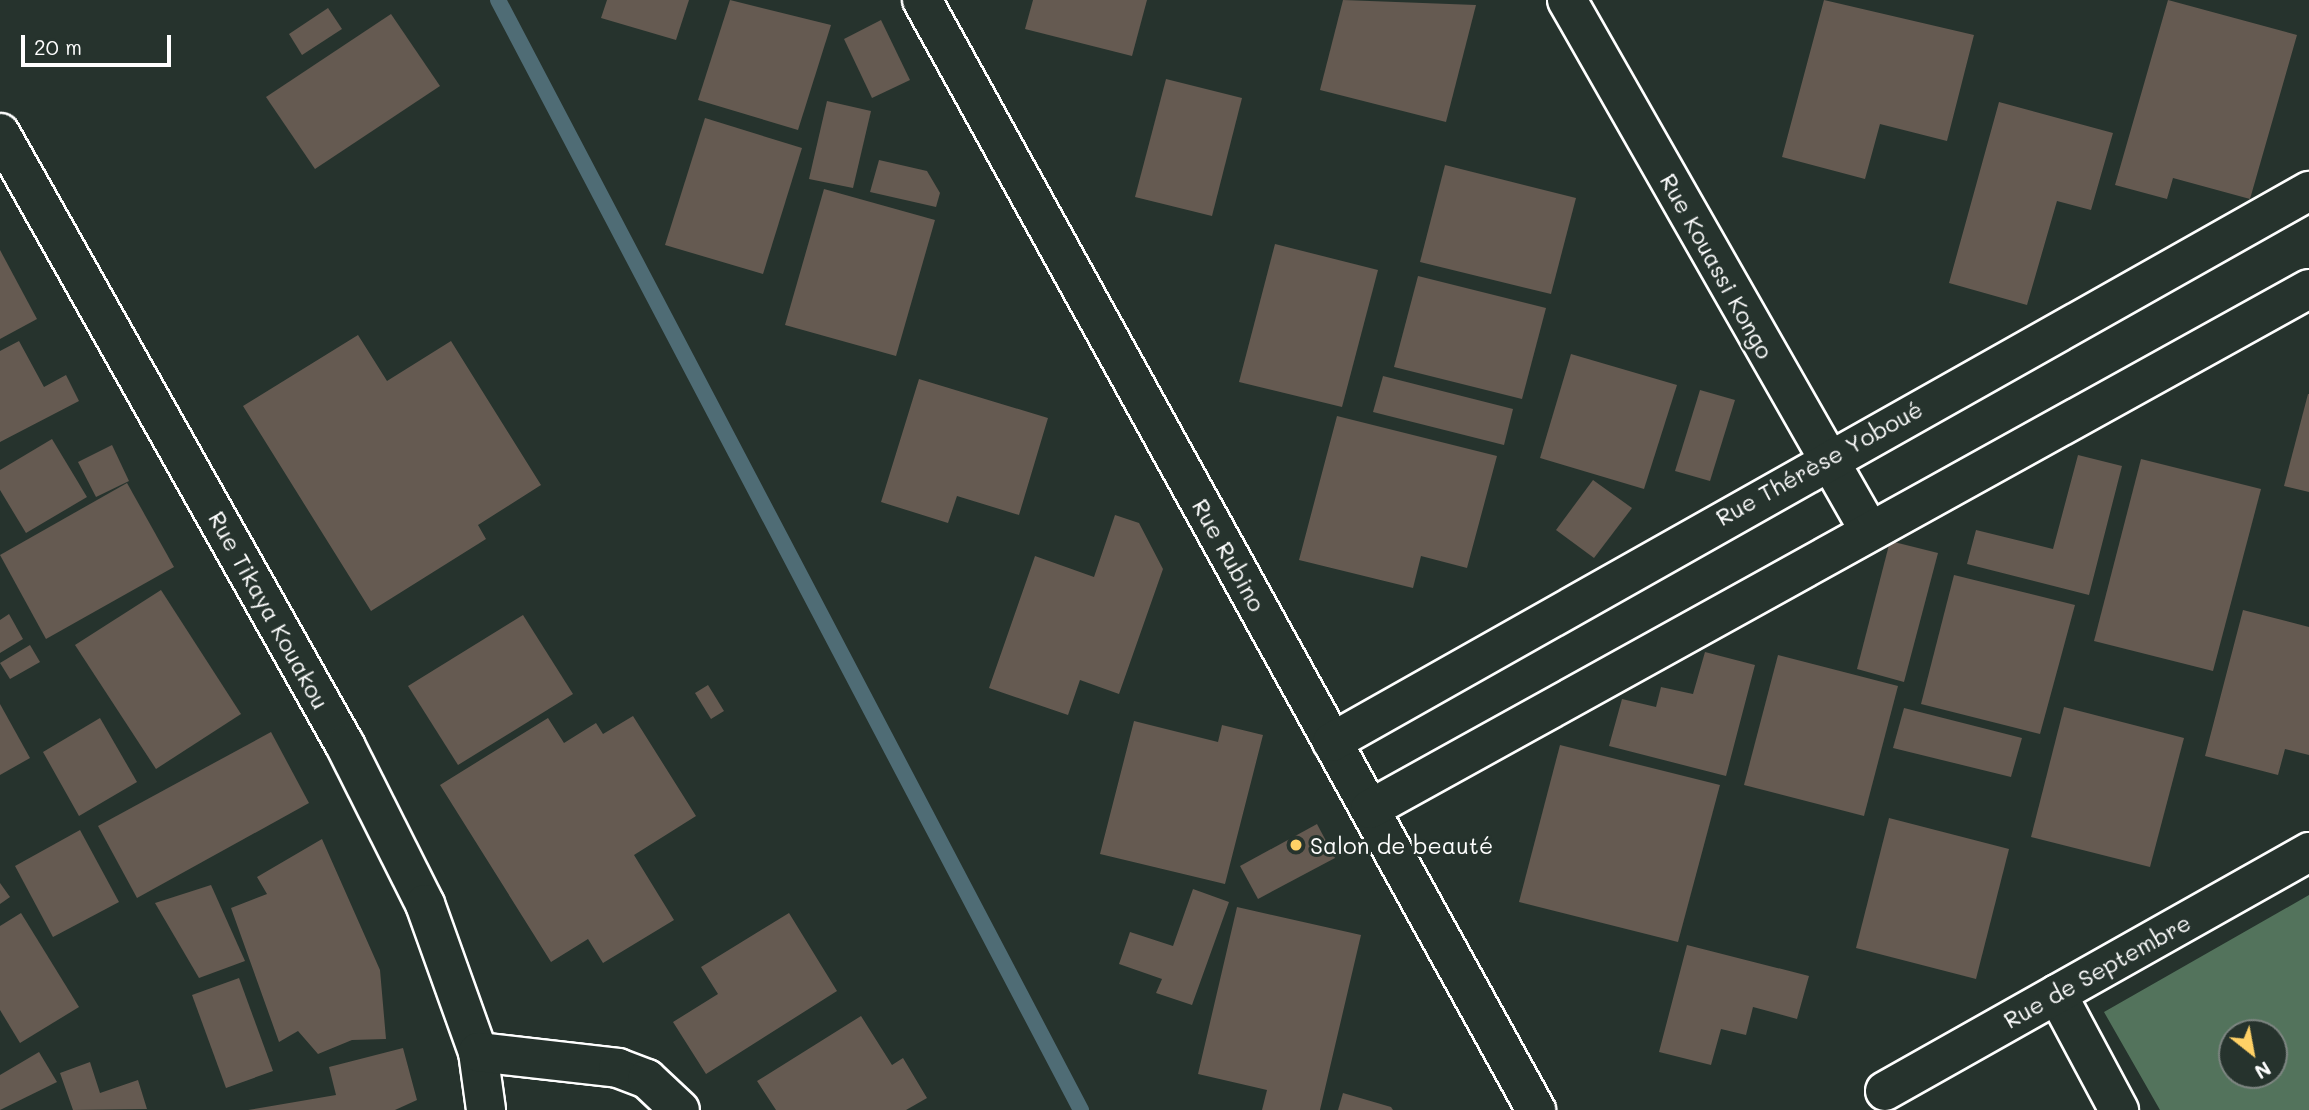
<!DOCTYPE html>
<html>
<head>
<meta charset="utf-8">
<style>
	body { margin:0 }
	#map { position:relative; width:2309px; height:1110px; overflow:hidden; background:#26332d; font-family:Mali,sans-serif }
	div>[style] { position:absolute }
	.green>* { inset:0; background:#53735c }
	.stream>* { height:16px; margin:-8px; padding:0 8px; transform-origin:8px; border-radius:8px; background:#4f6c75 }
	.building>* { inset:0; background:#655a51 }
	.roads { filter:drop-shadow(2px 0 #fff) drop-shadow(-2px 0 #fff) drop-shadow(0 2px #fff) drop-shadow(0 -2px #fff) }
	.minor>* { height:38px; margin:-19px; padding:0 19px; transform-origin:19px; border-radius:19px; background:#26332d }
	.dots>* { width:19px; height:19px; translate:-50% -50%; box-sizing:border-box; border:4px solid #26332d; border-radius:50% }
	span { translate:-50% -50%; white-space:nowrap; text-align:center; line-height:1.15; -webkit-text-stroke:6px #26332d; paint-order:stroke }
	.street-label { font-size:23px; color:#fff }
	.poi-label { font-size:23px; color:#fff }
	.left { translate:0 -50%; text-align:left }
	.north { position:absolute; left:2218px; top:1019px; width:70px; height:70px; box-sizing:border-box; background:#26332d; border:2px solid #7d8581; border-radius:50%; rotate:149deg; font-size:19px; font-weight:700; line-height:28px; text-align:center; color:#fff }
	.north::after { content:''; display:block; margin:auto; width:24px; height:32px; background:#ffd166; clip-path:polygon(50% 0,100% 100%,50% 72%,0 100%) }
	.scale { position:absolute; left:21px; top:35px; width:150px; height:32px; box-sizing:border-box; border:4px solid #fff; border-top:0; padding-left:9px; font-size:21px; line-height:24px; white-space:nowrap; color:#fff; -webkit-text-stroke:5px #26332d; paint-order:stroke }
</style>
</head>
<body>
<div id="map">
	<div class="green">
		<div style="clip-path:polygon(evenodd,2309px 895px,2309px 1110px,2160px 1110px,2104px 1012px,2309px 895px,2232px 1033px,2274px 1033px,2274px 1075px,2232px 1075px,2232px 1033px)"></div>
	</div>
	<div class="stream">
		<div style="left:498px;top:0;width:1254px;rotate:62.29deg"></div>
	</div>
	<div class="building">
		<div style="clip-path:polygon(607px 0,689px 0,676px 40px,601px 18px)"></div>
		<div style="clip-path:polygon(730px 0,831px 25px,798px 130px,698px 100px)"></div>
		<div style="clip-path:polygon(1033px 0,1147px 0,1132px 56px,1025px 29px)"></div>
		<div style="clip-path:polygon(1343px 0,1476px 5px,1446px 122px,1320px 90px)"></div>
		<div style="clip-path:polygon(1824px 0,1974px 35px,1947px 141px,1880px 124px,1865px 179px,1782px 157px)"></div>
		<div style="clip-path:polygon(2168px 0,2297px 35px,2250px 199px,2173px 178px,2167px 199px,2115px 185px)"></div>
		<div style="clip-path:polygon(328px 8px,342px 29px,302px 55px,289px 34px)"></div>
		<div style="clip-path:polygon(391px 14px,440px 86px,315px 169px,266px 97px)"></div>
		<div style="clip-path:polygon(881px 20px,910px 80px,872px 98px,844px 39px)"></div>
		<div style="clip-path:polygon(1166px 79px,1242px 98px,1212px 216px,1135px 197px)"></div>
		<div style="clip-path:polygon(827px 101px,871px 111px,853px 188px,809px 179px)"></div>
		<div style="clip-path:polygon(1999px 102px,2113px 133px,2091px 210px,2057px 201px,2027px 305px,1949px 283px)"></div>
		<div style="clip-path:polygon(705px 118px,802px 148px,763px 274px,665px 245px)"></div>
		<div style="clip-path:polygon(879px 160px,927px 171px,940px 193px,936px 207px,870px 192px)"></div>
		<div style="clip-path:polygon(1445px 165px,1576px 198px,1551px 294px,1420px 262px)"></div>
		<div style="clip-path:polygon(824px 189px,935px 220px,896px 356px,785px 325px)"></div>
		<div style="clip-path:polygon(1275px 244px,1378px 270px,1342px 407px,1239px 382px)"></div>
		<div style="clip-path:polygon(0 250px,37px 319px,0 339px)"></div>
		<div style="clip-path:polygon(1418px 276px,1546px 308px,1522px 399px,1394px 367px)"></div>
		<div style="clip-path:polygon(358px 335px,387px 381px,451px 341px,541px 485px,478px 525px,486px 539px,371px 611px,243px 406px)"></div>
		<div style="clip-path:polygon(19px 341px,44px 387px,66px 375px,79px 401px,0 442px,0 351px)"></div>
		<div style="clip-path:polygon(1571px 354px,1677px 385px,1644px 489px,1540px 458px)"></div>
		<div style="clip-path:polygon(1383px 376px,1513px 409px,1504px 445px,1373px 412px)"></div>
		<div style="clip-path:polygon(919px 379px,1048px 418px,1019px 515px,957px 496px,948px 523px,881px 502px)"></div>
		<div style="clip-path:polygon(1700px 390px,1735px 400px,1710px 481px,1675px 471px)"></div>
		<div style="clip-path:polygon(2308px 394px,2309px 394px,2309px 492px,2284px 486px)"></div>
		<div style="clip-path:polygon(1337px 416px,1497px 456px,1467px 568px,1421px 556px,1413px 588px,1299px 560px)"></div>
		<div style="clip-path:polygon(52px 439px,87px 497px,26px 533px,0 490px,0 470px)"></div>
		<div style="clip-path:polygon(112px 445px,129px 481px,96px 497px,78px 462px)"></div>
		<div style="clip-path:polygon(2078px 455px,2122px 466px,2089px 595px,1967px 564px,1976px 530px,2053px 549px)"></div>
		<div style="clip-path:polygon(2141px 459px,2261px 489px,2213px 671px,2094px 641px)"></div>
		<div style="clip-path:polygon(1593px 480px,1632px 508px,1594px 558px,1556px 530px)"></div>
		<div style="clip-path:polygon(127px 483px,174px 567px,46px 639px,0 555px)"></div>
		<div style="clip-path:polygon(1115px 515px,1139px 523px,1163px 569px,1119px 694px,1080px 680px,1068px 715px,989px 688px,1035px 556px,1094px 577px)"></div>
		<div style="clip-path:polygon(1890px 541px,1938px 553px,1904px 682px,1857px 669px)"></div>
		<div style="clip-path:polygon(1954px 575px,2075px 605px,2040px 734px,1921px 704px)"></div>
		<div style="clip-path:polygon(161px 590px,241px 714px,156px 769px,75px 645px)"></div>
		<div style="clip-path:polygon(2243px 610px,2309px 627px,2309px 755px,2285px 749px,2278px 775px,2205px 756px)"></div>
		<div style="clip-path:polygon(9px 614px,23px 639px,0 653px,0 620px)"></div>
		<div style="clip-path:polygon(523px 615px,573px 694px,458px 765px,408px 686px)"></div>
		<div style="clip-path:polygon(30px 645px,40px 662px,10px 679px,0 663px)"></div>
		<div style="clip-path:polygon(1705px 652px,1755px 665px,1726px 776px,1609px 746px,1622px 699px,1656px 707px,1661px 687px,1693px 694px)"></div>
		<div style="clip-path:polygon(1778px 655px,1898px 686px,1864px 816px,1744px 785px)"></div>
		<div style="clip-path:polygon(708px 685px,724px 711px,711px 719px,695px 693px)"></div>
		<div style="clip-path:polygon(0 704px,30px 758px,0 775px)"></div>
		<div style="clip-path:polygon(2064px 707px,2184px 738px,2150px 867px,2031px 837px)"></div>
		<div style="clip-path:polygon(1904px 708px,2022px 738px,2011px 777px,1893px 748px)"></div>
		<div style="clip-path:polygon(633px 716px,696px 816px,634px 855px,674px 920px,603px 963px,588px 939px,551px 962px,440px 785px,548px 718px,564px 743px,596px 723px,603px 734px)"></div>
		<div style="clip-path:polygon(100px 718px,137px 782px,79px 816px,43px 752px)"></div>
		<div style="clip-path:polygon(1134px 721px,1218px 742px,1222px 725px,1263px 735px,1225px 884px,1100px 854px)"></div>
		<div style="clip-path:polygon(271px 732px,309px 803px,137px 898px,98px 826px)"></div>
		<div style="clip-path:polygon(1560px 745px,1720px 785px,1678px 942px,1519px 902px)"></div>
		<div style="clip-path:polygon(1889px 818px,2009px 849px,1976px 979px,1856px 948px)"></div>
		<div style="clip-path:polygon(1317px 824px,1335px 858px,1258px 899px,1240px 866px)"></div>
		<div style="clip-path:polygon(80px 830px,119px 902px,53px 937px,15px 866px)"></div>
		<div style="clip-path:polygon(322px 839px,380px 970px,386px 1039px,352px 1040px,318px 1054px,298px 1031px,279px 1042px,231px 908px,267px 894px,257px 877px)"></div>
		<div style="clip-path:polygon(0 883px,10px 897px,0 904px)"></div>
		<div style="clip-path:polygon(211px 885px,245px 961px,199px 978px,155px 903px)"></div>
		<div style="clip-path:polygon(1193px 889px,1229px 902px,1192px 1005px,1156px 993px,1162px 979px,1119px 964px,1130px 932px,1173px 946px)"></div>
		<div style="clip-path:polygon(1237px 907px,1361px 935px,1320px 1110px,1262px 1110px,1267px 1090px,1198px 1074px)"></div>
		<div style="clip-path:polygon(21px 913px,79px 1007px,20px 1043px,0 1010px,0 926px)"></div>
		<div style="clip-path:polygon(789px 913px,837px 991px,706px 1074px,673px 1022px,718px 994px,701px 967px)"></div>
		<div style="clip-path:polygon(1687px 945px,1809px 976px,1797px 1019px,1753px 1007px,1746px 1035px,1721px 1029px,1711px 1065px,1659px 1052px)"></div>
		<div style="clip-path:polygon(239px 978px,273px 1071px,226px 1088px,192px 995px)"></div>
		<div style="clip-path:polygon(861px 1016px,892px 1065px,903px 1058px,927px 1098px,906px 1110px,776px 1110px,757px 1081px)"></div>
		<div style="clip-path:polygon(403px 1048px,417px 1100px,395px 1110px,248px 1110px,336px 1095px,329px 1067px)"></div>
		<div style="clip-path:polygon(39px 1052px,57px 1082px,0 1110px,0 1075px)"></div>
		<div style="clip-path:polygon(90px 1062px,100px 1093px,138px 1080px,147px 1109px,73px 1110px,60px 1073px)"></div>
		<div style="clip-path:polygon(1343px 1093px,1391px 1107px,1393px 1110px,1338px 1110px)"></div>
	</div>
	<div class="roads">
		<div class="minor">
			<div style="left:922px;top:0;width:1269px;rotate:61.05deg"></div>
			<div style="left:1567px;top:0;width:610px;rotate:60.33deg"></div>
			<div style="left:0;top:133px;width:703px;rotate:60.59deg"></div>
			<div style="left:345px;top:745px;width:178px;rotate:63.3deg"></div>
			<div style="left:425px;top:904px;width:157px;rotate:70.3deg"></div>
			<div style="left:478px;top:1052px;width:59px;rotate:82.1deg"></div>
			<div style="left:1332px;top:742px;width:1122px;rotate:-29.42deg"></div>
			<div style="left:1370px;top:809px;width:1073px;rotate:-28.98deg"></div>
			<div style="left:2057px;top:994px;width:132px;rotate:61.9deg"></div>
			<div style="left:478px;top:1052px;width:141px;rotate:6.5deg"></div>
			<div style="left:618px;top:1068px;width:31px;rotate:21deg"></div>
			<div style="left:647px;top:1079px;width:45px;rotate:43.2deg"></div>
			<div style="left:1885px;top:1091px;width:487px;rotate:-29.4deg"></div>
		</div>
	</div>
	<div class="dots">
		<div style="left:1296px;top:845px;background:#ffd166"></div>
	</div>
	<div class="street-label">
		<span style="left:1717px;top:266px;rotate:61deg">Rue Kouassi Kongo</span>
		<span style="left:1819px;top:463px;rotate:-29deg">Rue Thérèse Yoboué</span>
		<span style="left:1229px;top:555px;rotate:61deg">Rue Rubino</span>
		<span style="left:269px;top:610px;rotate:61deg">Rue Tikaya Kouakou</span>
		<span style="left:2097px;top:971px;rotate:-29deg">Rue de Septembre</span>
	</div>
	<div class="poi-label">
		<span class="left" style="left:1310px;top:845px">Salon de beauté</span>
	</div>
	<div class="north">N</div>
	<div class="scale">20 m</div>
</div>
</body>
</html>
